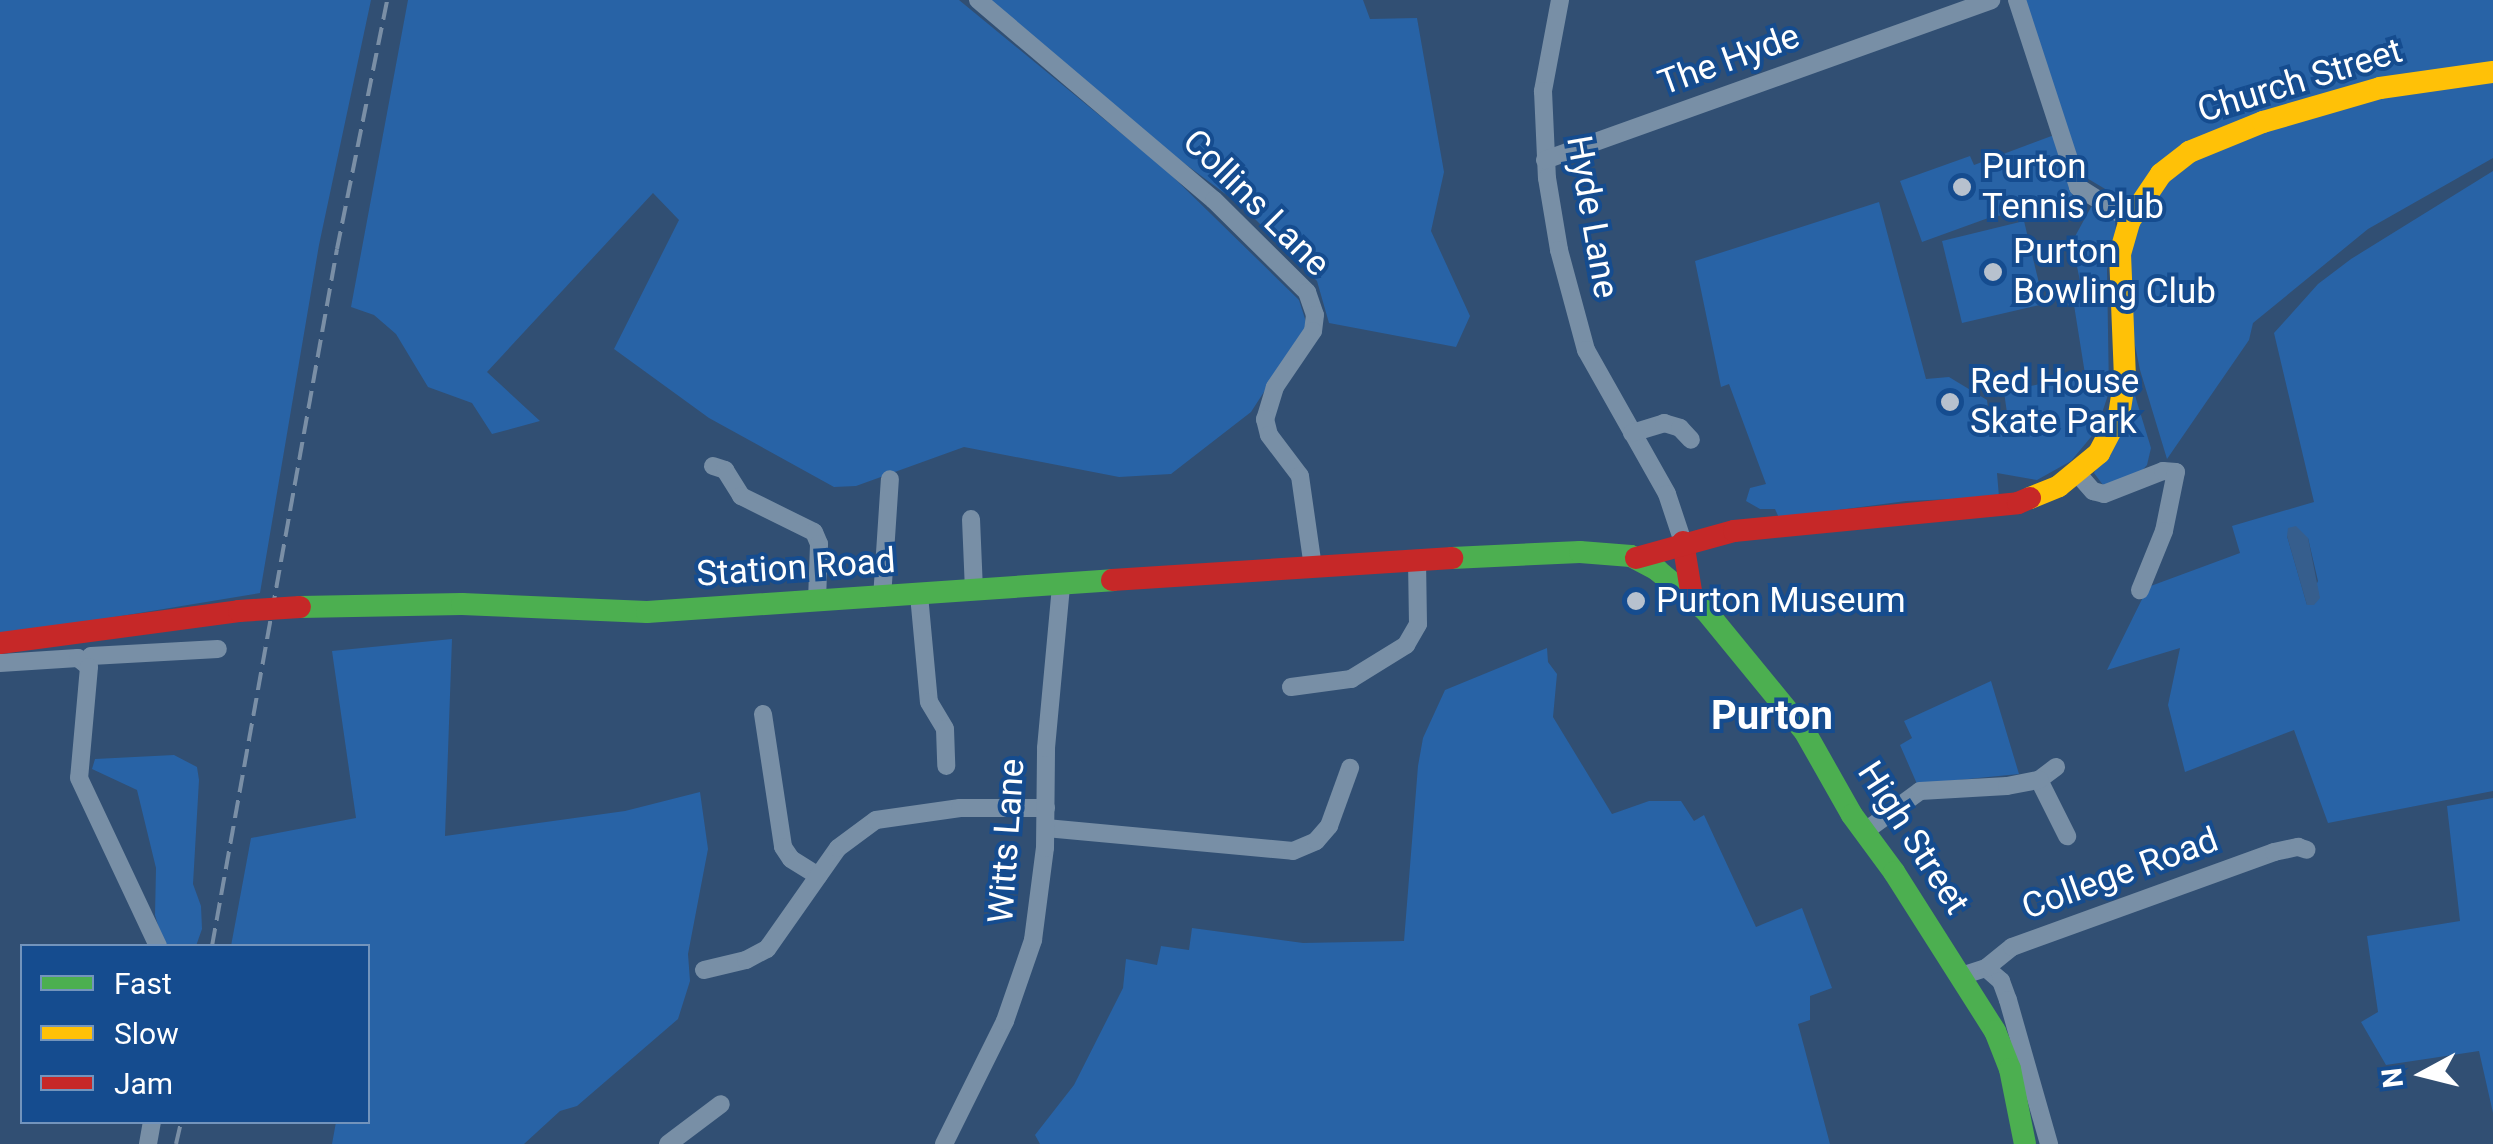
<!DOCTYPE html>
<html>
<head>
<meta charset="utf-8">
<style>
	body { margin:0 }
	#map { position:relative; width:2493px; height:1144px; overflow:hidden; background:#314f73; font-family:Roboto,sans-serif }
	div>[style] { position:absolute }
	.green>* { inset:0; background:#2863a6 }
	.water>* { inset:0; background:#365e8d }
	.street>* { height:18px; margin:-9px; padding:0 9px; transform-origin:9px; border-radius:9px; background:#788fa6 }
	.fast>* { height:22px; margin:-11px; padding:0 11px; transform-origin:11px; border-radius:11px; background:#4caf50 }
	.slow>* { height:22px; margin:-11px; padding:0 11px; transform-origin:11px; border-radius:11px; background:#ffc107 }
	.jam>* { height:22px; margin:-11px; padding:0 11px; transform-origin:11px; border-radius:11px; background:#c62828 }
	.rail>* { height:4px; margin-top:-2px; transform-origin:0; background:repeating-linear-gradient(90deg,#7a8fa6 0 18px,transparent 0 26px) }
	.jam-bridge>* { height:22px; margin:-11px; padding:0 11px; transform-origin:11px; border-radius:11px; background:#c62828 }
	.dots>* { width:28px; height:28px; translate:-50% -50%; box-sizing:border-box; border:5px solid #154c8f; border-radius:50% }
	span { translate:-50% -50%; white-space:nowrap; text-align:center; line-height:1.15; -webkit-text-stroke:8px #154c8f; paint-order:stroke }
	.street-label { font-size:35px; color:#fff }
	.poi-label { font-size:35px; color:#fff }
	.left { translate:0 -50%; text-align:left }
	.quarter-label { font-size:40px; color:#fff; font-weight:700 }
	.legend { position:absolute; left:20px; top:944px; width:350px; height:180px; box-sizing:border-box; background:#154c8f; border:2px solid #7394bc; margin:0; padding:12px 18px; list-style:none; font-size:30px; color:#fff }
	.legend li { display:flex; align-items:center; gap:20px; height:50px }
	.legend b { width:50px; border:2px solid #7394bc }
	.north { position:absolute; left:2373px; top:1024px; width:100px; height:100px; -webkit-text-stroke:8px #154c8f; paint-order:stroke; rotate:263deg; font-size:28px; font-weight:700; line-height:40px; text-align:center; color:#fff }
	.north::after { content:''; display:block; margin:auto; width:35px; height:45px; background:#fff; clip-path:polygon(50% 0,100% 100%,50% 72%,0 100%) }
</style>
</head>
<body>
<div id="map">
	<div class="green">
		<div style="clip-path:polygon(0 0,371px 0,319px 245px,260px 593px,0 636px)"></div>
		<div style="clip-path:polygon(408px 0,959px 0,1166px 170px,1299px 300px,1307px 325px,1251px 412px,1171px 474px,1119px 477px,964px 447px,856px 486px,834px 487px,709px 418px,614px 349px,679px 220px,653px 193px,487px 372px,540px 421px,492px 434px,472px 403px,428px 387px,396px 334px,374px 315px,351px 307px)"></div>
		<div style="clip-path:polygon(987px 0,1363px 0,1370px 19px,1417px 18px,1444px 172px,1431px 231px,1470px 316px,1456px 347px,1329px 323px,1317px 281px,1243px 207px,1169px 152px)"></div>
		<div style="clip-path:polygon(2022px 0,2493px 0,2493px 158px,2368px 229px,2253px 323px,2249px 340px,2167px 459px,2140px 370px,2129px 316px,2127px 276px,2137px 221px,2122px 199px,2085px 177px,2065px 206px,1991px 217px,1922px 242px,1900px 181px,1970px 156px,1974px 165px,2065px 131px)"></div>
		<div style="clip-path:polygon(evenodd,2493px 171px,2493px 791px,2328px 823px,2294px 730px,2185px 772px,2168px 705px,2180px 648px,2107px 670px,2148px 587px,2240px 553px,2232px 526px,2314px 502px,2274px 333px,2318px 284px,2351px 259px,2493px 171px,2287px 536px,2308px 538px,2318px 581px,2307px 605px,2287px 536px)"></div>
		<div style="clip-path:polygon(1879px 202px,1926px 379px,1949px 377px,1987px 400px,1989px 415px,2007px 413px,2004px 392px,2085px 374px,2074px 305px,2068px 306px,2065px 288px,2081px 286px,2072px 242px,2091px 207px,2101px 206px,2115px 218px,2116px 233px,2107px 269px,2109px 392px,2096px 431px,2071px 461px,2037px 480px,1997px 473px,1999px 497px,1906px 501px,1779px 518px,1775px 509px,1760px 509px,1746px 501px,1750px 488px,1766px 484px,1729px 384px,1721px 387px,1695px 261px)"></div>
		<div style="clip-path:polygon(2024px 221px,2044px 304px,1962px 323px,1942px 241px)"></div>
		<div style="clip-path:polygon(2133px 389px,2151px 448px,2147px 465px,2140px 473px,2103px 485px,2094px 473px)"></div>
		<div style="clip-path:polygon(452px 639px,445px 836px,625px 811px,700px 792px,708px 849px,688px 954px,690px 981px,678px 1019px,577px 1106px,560px 1111px,524px 1144px,332px 1144px,336px 1122px,368px 1122px,368px 946px,231px 946px,251px 838px,356px 818px,332px 651px)"></div>
		<div style="clip-path:polygon(1547px 648px,1548px 662px,1557px 674px,1553px 717px,1612px 814px,1649px 801px,1681px 801px,1694px 821px,1704px 815px,1756px 927px,1802px 908px,1832px 988px,1810px 996px,1810px 1020px,1798px 1024px,1830px 1144px,1040px 1144px,1035px 1135px,1074px 1085px,1123px 988px,1126px 959px,1157px 965px,1161px 946px,1189px 950px,1192px 928px,1303px 943px,1404px 941px,1418px 766px,1423px 738px,1445px 690px)"></div>
		<div style="clip-path:polygon(1991px 681px,2019px 774px,1917px 784px,1900px 745px,1912px 738px,1904px 721px)"></div>
		<div style="clip-path:polygon(174px 755px,197px 767px,199px 780px,193px 884px,201px 906px,202px 929px,196px 946px,164px 946px,155px 915px,156px 868px,137px 790px,92px 769px,95px 759px)"></div>
		<div style="clip-path:polygon(2493px 798px,2493px 1113px,2479px 1051px,2386px 1065px,2361px 1022px,2378px 1012px,2367px 936px,2460px 921px,2447px 806px)"></div>
	</div>
	<div class="water">
		<div style="clip-path:polygon(2296px 526px,2308px 538px,2320px 598px,2314px 605px,2307px 605px,2287px 536px,2288px 528px)"></div>
	</div>
	<div class="street">
		<div style="left:978px;top:0;width:309px;rotate:40.3deg"></div>
		<div style="left:1214px;top:200px;width:131px;rotate:44.7deg"></div>
		<div style="left:1307px;top:292px;width:24px;rotate:71deg"></div>
		<div style="left:1315px;top:315px;width:16px;rotate:97deg"></div>
		<div style="left:1313px;top:331px;width:68px;rotate:124.2deg"></div>
		<div style="left:1275px;top:387px;width:34px;rotate:107deg"></div>
		<div style="left:1265px;top:419px;width:16px;rotate:76deg"></div>
		<div style="left:1269px;top:435px;width:51px;rotate:52.9deg"></div>
		<div style="left:1300px;top:476px;width:92px;rotate:81.9deg"></div>
		<div style="left:1560px;top:0;width:93px;rotate:100.6deg"></div>
		<div style="left:1543px;top:91px;width:87px;rotate:87.4deg"></div>
		<div style="left:1547px;top:178px;width:73px;rotate:80.5deg"></div>
		<div style="left:1559px;top:250px;width:104px;rotate:74.9deg"></div>
		<div style="left:1586px;top:350px;width:165px;rotate:60.6deg"></div>
		<div style="left:1667px;top:494px;width:51px;rotate:71.6deg"></div>
		<div style="left:2017px;top:0;width:197px;rotate:71.9deg"></div>
		<div style="left:2078px;top:187px;width:62px;rotate:32.4deg"></div>
		<div style="left:1545px;top:160px;width:474px;rotate:-19.7deg"></div>
		<div style="left:1632px;top:433px;width:34px;rotate:-17deg"></div>
		<div style="left:1664px;top:423px;width:17px;rotate:17deg"></div>
		<div style="left:1680px;top:428px;width:16px;rotate:47deg"></div>
		<div style="left:713px;top:466px;width:13px;rotate:18deg"></div>
		<div style="left:725px;top:470px;width:31px;rotate:58deg"></div>
		<div style="left:741px;top:496px;width:81px;rotate:26.3deg"></div>
		<div style="left:814px;top:532px;width:13px;rotate:67deg"></div>
		<div style="left:819px;top:544px;width:57px;rotate:92deg"></div>
		<div style="left:2078px;top:474px;width:23px;rotate:49deg"></div>
		<div style="left:2093px;top:491px;width:11px;rotate:15deg"></div>
		<div style="left:2104px;top:494px;width:63px;rotate:-21.3deg"></div>
		<div style="left:2163px;top:471px;width:13px;rotate:4deg"></div>
		<div style="left:2176px;top:472px;width:60px;rotate:101.5deg"></div>
		<div style="left:2164px;top:531px;width:64px;rotate:112.1deg"></div>
		<div style="left:971px;top:519px;width:72px;rotate:87.6deg"></div>
		<div style="left:919px;top:595px;width:107px;rotate:84.7deg"></div>
		<div style="left:929px;top:702px;width:31px;rotate:59deg"></div>
		<div style="left:945px;top:729px;width:37px;rotate:88deg"></div>
		<div style="left:882px;top:598px;width:119px;rotate:-86.2deg"></div>
		<div style="left:85px;top:662px;width:8px;rotate:-45deg"></div>
		<div style="left:91px;top:656px;width:127px;rotate:-3.2deg"></div>
		<div style="left:0;top:663px;width:78px;rotate:-3.7deg"></div>
		<div style="left:78px;top:658px;width:14px;rotate:39deg"></div>
		<div style="left:89px;top:667px;width:111px;rotate:95.1deg"></div>
		<div style="left:79px;top:778px;width:186px;rotate:64.8deg"></div>
		<div style="left:1291px;top:687px;width:61px;rotate:-7.6deg"></div>
		<div style="left:1351px;top:679px;width:65px;rotate:-31.7deg"></div>
		<div style="left:1406px;top:645px;width:24px;rotate:-60deg"></div>
		<div style="left:1418px;top:624px;width:63px;rotate:-90.9deg"></div>
		<div style="left:763px;top:714px;width:134px;rotate:81.4deg"></div>
		<div style="left:783px;top:847px;width:14px;rotate:56deg"></div>
		<div style="left:791px;top:859px;width:32px;rotate:32deg"></div>
		<div style="left:2056px;top:767px;width:21px;rotate:143deg"></div>
		<div style="left:2039px;top:780px;width:63px;rotate:63.4deg"></div>
		<div style="left:1046px;top:828px;width:248px;rotate:5.3deg"></div>
		<div style="left:1293px;top:851px;width:25px;rotate:-23deg"></div>
		<div style="left:1316px;top:841px;width:20px;rotate:-49deg"></div>
		<div style="left:1329px;top:826px;width:62px;rotate:-70.1deg"></div>
		<div style="left:1864px;top:832px;width:69px;rotate:-36.2deg"></div>
		<div style="left:1920px;top:791px;width:87px;rotate:-3.3deg"></div>
		<div style="left:2007px;top:786px;width:33px;rotate:-11deg"></div>
		<div style="left:1986px;top:968px;width:20px;rotate:41deg"></div>
		<div style="left:2001px;top:981px;width:20px;rotate:70deg"></div>
		<div style="left:2008px;top:1000px;width:150px;rotate:74.1deg"></div>
		<div style="left:704px;top:970px;width:43px;rotate:-13.4deg"></div>
		<div style="left:746px;top:960px;width:24px;rotate:-28deg"></div>
		<div style="left:767px;top:949px;width:123px;rotate:-54.9deg"></div>
		<div style="left:838px;top:848px;width:47px;rotate:-36.4deg"></div>
		<div style="left:876px;top:820px;width:85px;rotate:-8.1deg"></div>
		<div style="left:960px;top:808px;width:86px"></div>
		<div style="left:1961px;top:976px;width:26px;rotate:-18deg"></div>
		<div style="left:1986px;top:968px;width:33px;rotate:-39deg"></div>
		<div style="left:2012px;top:947px;width:279px;rotate:-19.9deg"></div>
		<div style="left:2274px;top:852px;width:25px;rotate:-12deg"></div>
		<div style="left:2298px;top:847px;width:9px;rotate:18deg"></div>
		<div style="left:148px;top:1144px;width:22px;rotate:-80deg"></div>
		<div style="left:668px;top:1144px;width:66px;rotate:-37deg"></div>
		<div style="left:944px;top:1144px;width:137px;rotate:-63.6deg"></div>
		<div style="left:1005px;top:1021px;width:86px;rotate:-70.9deg"></div>
		<div style="left:1033px;top:940px;width:93px;rotate:-82.6deg"></div>
		<div style="left:1045px;top:848px;width:100px;rotate:-89.4deg"></div>
		<div style="left:1046px;top:748px;width:164px;rotate:-84.7deg"></div>
	</div>
	<div class="fast">
		<div style="left:1452px;top:558px;width:128px;rotate:-2.7deg"></div>
		<div style="left:1580px;top:552px;width:51px;rotate:4.5deg"></div>
		<div style="left:1631px;top:556px;width:30px;rotate:28deg"></div>
		<div style="left:1657px;top:570px;width:64px;rotate:39.9deg"></div>
		<div style="left:1706px;top:611px;width:156px;rotate:50.7deg"></div>
		<div style="left:1805px;top:732px;width:95px;rotate:60.5deg"></div>
		<div style="left:1852px;top:815px;width:71px;rotate:53.6deg"></div>
		<div style="left:1894px;top:872px;width:188px;rotate:57.6deg"></div>
		<div style="left:1995px;top:1031px;width:41px;rotate:68.5deg"></div>
		<div style="left:2010px;top:1069px;width:76px;rotate:78.7deg"></div>
		<div style="left:300px;top:607px;width:162px;rotate:-1.1deg"></div>
		<div style="left:462px;top:604px;width:185px;rotate:2.5deg"></div>
		<div style="left:647px;top:612px;width:466px;rotate:-3.9deg"></div>
	</div>
	<div class="slow">
		<div style="left:2030px;top:498px;width:31px;rotate:-22deg"></div>
		<div style="left:2059px;top:486px;width:52px;rotate:-39.5deg"></div>
		<div style="left:2099px;top:453px;width:43px;rotate:-62.2deg"></div>
		<div style="left:2119px;top:415px;width:37px;rotate:-81deg"></div>
		<div style="left:2125px;top:378px;width:124px;rotate:-92.3deg"></div>
		<div style="left:2120px;top:254px;width:35px;rotate:-74deg"></div>
		<div style="left:2130px;top:220px;width:55px;rotate:-56deg"></div>
		<div style="left:2161px;top:174px;width:36px;rotate:-38deg"></div>
		<div style="left:2189px;top:152px;width:80px;rotate:-22.1deg"></div>
		<div style="left:2263px;top:122px;width:122px;rotate:-16.2deg"></div>
		<div style="left:2380px;top:88px;width:114px;rotate:-8.1deg"></div>
	</div>
	<div class="jam">
		<div style="left:1683px;top:542px;width:56px;rotate:80.7deg"></div>
		<div style="left:1636px;top:558px;width:102px;rotate:-15.4deg"></div>
		<div style="left:1734px;top:531px;width:285px;rotate:-5.6deg"></div>
		<div style="left:2018px;top:503px;width:13px;rotate:-23deg"></div>
		<div style="left:1112px;top:580px;width:341px;rotate:-3.7deg"></div>
		<div style="left:0;top:643px;width:241px;rotate:-7.6deg"></div>
	</div>
	<div class="rail">
		<div style="left:212px;top:946px;width:708px;rotate:-79.83deg"></div>
		<div style="left:337px;top:249px;width:254px;rotate:-78.6deg"></div>
		<div style="left:176px;top:1144px;width:23px;rotate:-77deg"></div>
	</div>
	<div class="jam-bridge">
		<div style="left:239px;top:611px;width:61px;rotate:-3.8deg"></div>
	</div>
	<div class="dots">
		<div style="left:1962px;top:187px;background:#b7c1ce"></div>
		<div style="left:1993px;top:272px;background:#b7c1ce"></div>
		<div style="left:1950px;top:402px;background:#b7c1ce"></div>
		<div style="left:1636px;top:601px;background:#b7c1ce"></div>
	</div>
	<div class="street-label">
		<span style="left:1729px;top:60px;rotate:-20deg">The Hyde</span>
		<span style="left:2300px;top:81px;rotate:-17deg">Church Street</span>
		<span style="left:1256px;top:203px;rotate:45deg">Collins Lane</span>
		<span style="left:1592px;top:217px;rotate:80deg">Hyde Lane</span>
		<span style="left:796px;top:568px;rotate:-4deg">Station Road</span>
		<span style="left:1913px;top:838px;rotate:57deg">High Street</span>
		<span style="left:1007px;top:841px;rotate:-86deg">Witts Lane</span>
		<span style="left:2120px;top:874px;rotate:-20deg">College Road</span>
	</div>
	<div class="poi-label">
		<span class="left" style="left:1982px;top:187px">Purton<br>Tennis Club</span>
		<span class="left" style="left:2013px;top:272px">Purton<br>Bowling Club</span>
		<span class="left" style="left:1970px;top:402px">Red House<br>Skate Park</span>
		<span class="left" style="left:1656px;top:601px">Purton Museum</span>
	</div>
	<div class="quarter-label">
		<span style="left:1772px;top:716px">Purton</span>
	</div>
	<ul class="legend">
	<li><b style="height:12px;background:#4caf50"></b>Fast</li>
	<li><b style="height:12px;background:#ffc107"></b>Slow</li>
	<li><b style="height:12px;background:#c62828"></b>Jam</li>
	</ul>
	<div class="north">N</div>
</div>
</body>
</html>
